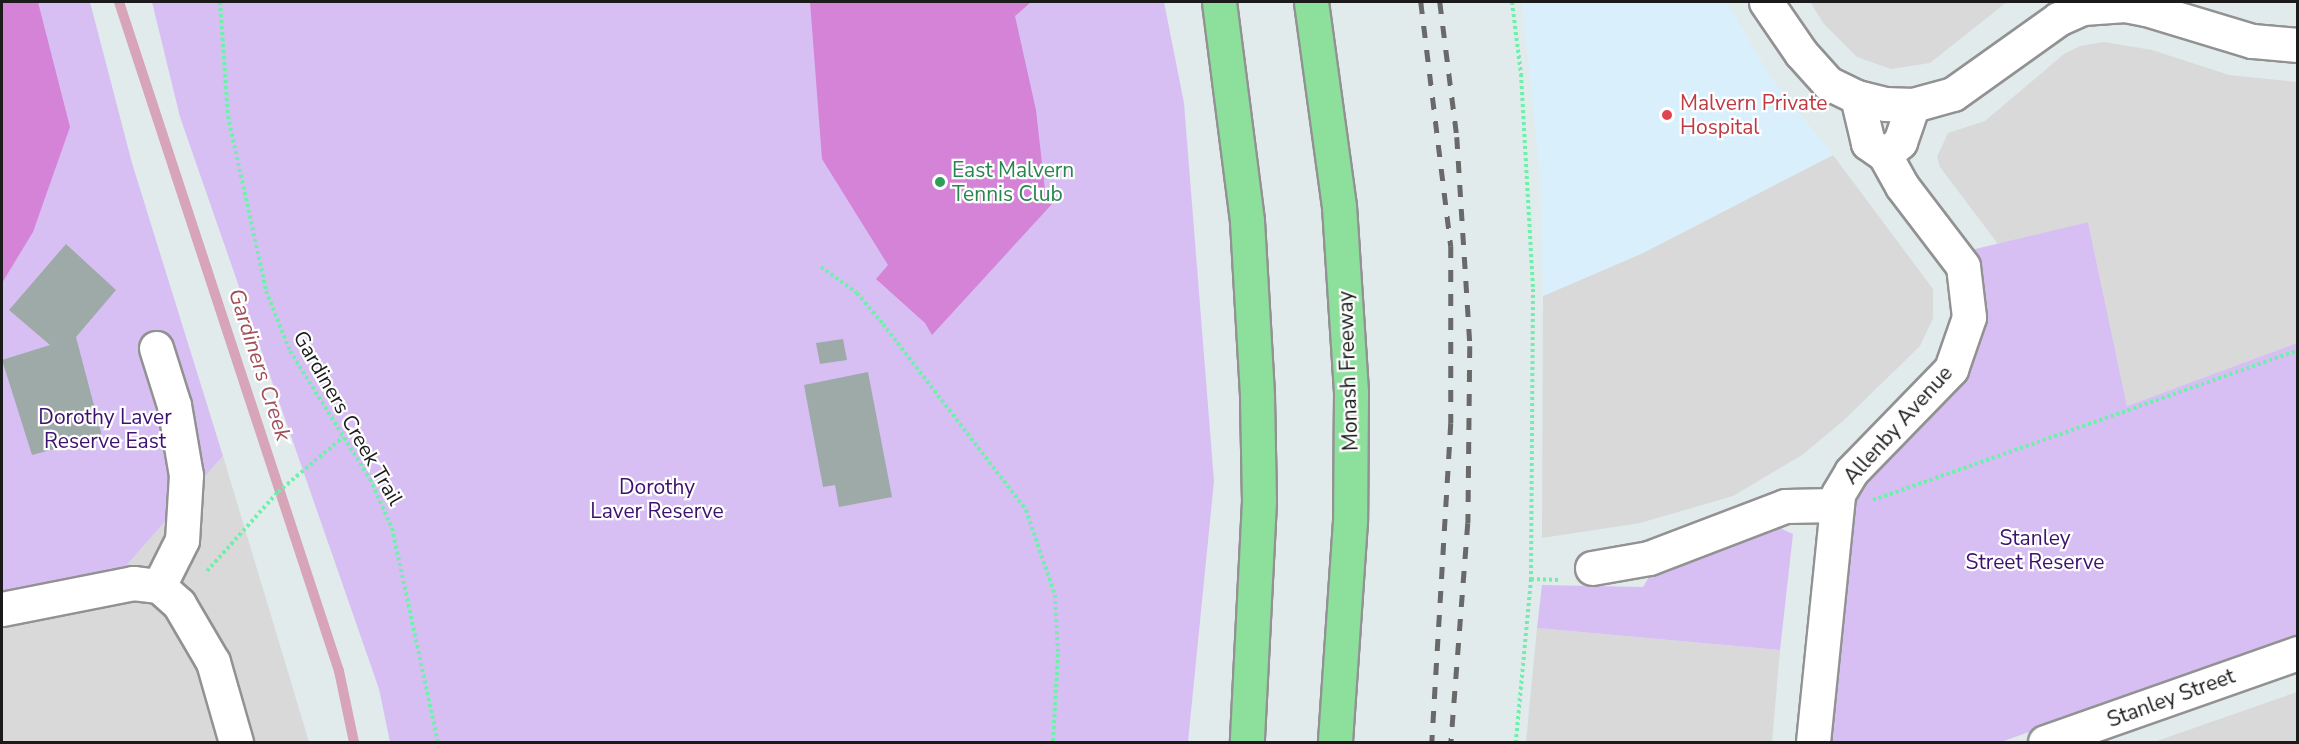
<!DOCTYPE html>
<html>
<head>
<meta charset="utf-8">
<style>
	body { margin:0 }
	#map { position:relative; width:2299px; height:744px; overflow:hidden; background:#e1ebec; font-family:"Nunito Sans",sans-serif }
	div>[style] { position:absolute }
	.residential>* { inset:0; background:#d8d9d8 }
	.education>* { inset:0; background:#d9effc }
	.park>* { inset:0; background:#d7bff4 }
	.pitch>* { inset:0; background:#d583d6 }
	.stream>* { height:10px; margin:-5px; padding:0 5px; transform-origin:5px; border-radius:5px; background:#d7a4b8 }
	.building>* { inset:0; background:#9daaa7 }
	.path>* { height:4px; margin-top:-2px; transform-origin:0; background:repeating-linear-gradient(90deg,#6fefac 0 3px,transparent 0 6px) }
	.roads { filter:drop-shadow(2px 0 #929292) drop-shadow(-2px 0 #929292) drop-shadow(0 2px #929292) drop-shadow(0 -2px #929292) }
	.minor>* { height:33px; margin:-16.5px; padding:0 16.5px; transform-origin:16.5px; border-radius:16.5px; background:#fff }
	.highway>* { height:33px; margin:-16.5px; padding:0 16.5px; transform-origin:16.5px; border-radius:16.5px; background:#8ddf9c }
	.rail>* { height:4.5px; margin-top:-2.25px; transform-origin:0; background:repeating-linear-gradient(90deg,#696969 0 12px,transparent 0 24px) }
	.dots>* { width:16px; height:16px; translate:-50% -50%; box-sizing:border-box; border:3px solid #fff; border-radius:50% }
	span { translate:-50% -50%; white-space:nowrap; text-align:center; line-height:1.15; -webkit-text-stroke:4.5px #fff; paint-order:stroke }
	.health-label { font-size:21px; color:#be3a42 }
	.left { translate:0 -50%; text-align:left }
	.leisure-label { font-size:21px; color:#27864d }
	.street-label { font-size:21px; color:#1b1b1b }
	.park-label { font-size:21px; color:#3d126f }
	.water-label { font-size:22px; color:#a24f59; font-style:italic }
	.frame { position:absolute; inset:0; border:3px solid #1b1b1b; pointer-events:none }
</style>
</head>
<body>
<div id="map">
	<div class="residential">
		<div style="clip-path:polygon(1810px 2px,2007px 2px,1930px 63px,1891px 69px,1857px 57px,1824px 24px)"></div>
		<div style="clip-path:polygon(2104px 42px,2152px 50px,2229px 75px,2297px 82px,2297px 343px,2127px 406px,2088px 222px,1998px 244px,1940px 167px,1937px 157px,1948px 133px,1985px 121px,2064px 54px,2080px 46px)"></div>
		<div style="clip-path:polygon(1833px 155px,1933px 289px,1933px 318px,1920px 346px,1843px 421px,1802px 455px,1733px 496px,1640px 523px,1542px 538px,1543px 296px,1643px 253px)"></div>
		<div style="clip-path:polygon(223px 456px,309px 742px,2px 742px,2px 593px,124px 568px)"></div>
		<div style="clip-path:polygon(1537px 628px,1780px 650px,1772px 742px,1526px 742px)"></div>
		<div style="clip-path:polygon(2297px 692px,2297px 742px,2154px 742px)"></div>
	</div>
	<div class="education">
		<div style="clip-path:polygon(1522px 2px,1727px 2px,1770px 76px,1833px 155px,1643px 253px,1543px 296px,1540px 174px)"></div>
	</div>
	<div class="park">
		<div style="clip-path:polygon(2px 2px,90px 2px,132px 163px,223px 456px,124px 568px,2px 593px)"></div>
		<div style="clip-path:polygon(152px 2px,1164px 2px,1184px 103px,1214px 481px,1188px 742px,390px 742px,379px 689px,180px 117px)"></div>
		<div style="clip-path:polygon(2088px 222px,2127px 406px,2297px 343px,2297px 636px,2001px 742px,1828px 742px,1853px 501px,1864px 478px,1919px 427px,1971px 365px,1983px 323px,1971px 250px)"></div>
		<div style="clip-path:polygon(1780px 528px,1793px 534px,1780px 650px,1537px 628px,1542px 585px,1643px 587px,1652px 572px)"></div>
	</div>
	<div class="pitch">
		<div style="clip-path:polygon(2px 2px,38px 2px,70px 127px,33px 232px,2px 283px)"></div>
		<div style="clip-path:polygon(810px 2px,1031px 2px,1015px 16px,1036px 110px,1046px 199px,1052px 204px,932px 335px,925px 323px,876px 279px,888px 265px,822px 159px)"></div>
	</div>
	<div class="stream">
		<div style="left:119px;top:2px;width:704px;rotate:71.8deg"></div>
		<div style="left:339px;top:671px;width:73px;rotate:78.1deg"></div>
	</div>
	<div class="building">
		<div style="clip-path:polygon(66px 244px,116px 290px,76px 337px,102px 436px,32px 455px,2px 360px,50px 345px,9px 310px)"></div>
		<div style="clip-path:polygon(843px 339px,847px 360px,820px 364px,816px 343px)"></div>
		<div style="clip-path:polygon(868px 372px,892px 497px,839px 507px,835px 485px,823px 487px,804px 385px)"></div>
	</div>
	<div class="path">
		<div style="left:220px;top:2px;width:114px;rotate:86deg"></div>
		<div style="left:228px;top:116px;width:179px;rotate:77.7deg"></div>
		<div style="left:266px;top:291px;width:65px;rotate:68.2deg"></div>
		<div style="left:290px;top:351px;width:151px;rotate:58deg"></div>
		<div style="left:370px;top:479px;width:54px;rotate:65.8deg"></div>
		<div style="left:392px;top:528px;width:219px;rotate:77.9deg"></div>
		<div style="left:1512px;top:2px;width:73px;rotate:82.9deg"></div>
		<div style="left:1521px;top:74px;width:215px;rotate:86.8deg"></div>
		<div style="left:1533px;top:289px;width:290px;rotate:90.4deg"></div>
		<div style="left:1531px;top:579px;width:164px;rotate:95.3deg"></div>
		<div style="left:821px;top:267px;width:44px;rotate:35.8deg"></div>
		<div style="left:857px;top:293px;width:40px;rotate:50deg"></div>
		<div style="left:883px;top:324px;width:235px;rotate:52.4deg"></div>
		<div style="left:1026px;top:510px;width:90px;rotate:71.2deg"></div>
		<div style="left:1055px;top:595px;width:59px;rotate:87.1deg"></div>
		<div style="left:1058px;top:654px;width:88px;rotate:93.3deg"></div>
		<div style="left:1873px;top:500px;width:451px;rotate:-19.4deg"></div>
		<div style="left:207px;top:571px;width:106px;rotate:-48.1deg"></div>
		<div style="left:278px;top:492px;width:85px;rotate:-40.2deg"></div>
		<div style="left:1531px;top:579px;width:30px;rotate:2deg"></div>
	</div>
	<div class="roads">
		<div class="minor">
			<div style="left:1766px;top:2px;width:62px;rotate:55.5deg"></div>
			<div style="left:1801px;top:53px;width:40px;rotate:48deg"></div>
			<div style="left:1828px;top:83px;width:32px;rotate:26deg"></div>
			<div style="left:1857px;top:97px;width:29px;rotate:14deg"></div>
			<div style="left:1885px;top:104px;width:28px;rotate:2deg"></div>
			<div style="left:1913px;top:105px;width:41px;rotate:-15.4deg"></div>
			<div style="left:1953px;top:94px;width:129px;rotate:-35.5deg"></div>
			<div style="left:2058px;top:19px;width:27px;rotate:-24deg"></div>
			<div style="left:2083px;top:8px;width:42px;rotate:-4.1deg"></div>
			<div style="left:2125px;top:5px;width:21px;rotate:11deg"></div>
			<div style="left:2146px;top:9px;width:111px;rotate:16.8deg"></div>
			<div style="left:2252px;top:41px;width:46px;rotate:5deg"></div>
			<div style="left:1885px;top:155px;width:20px;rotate:-41deg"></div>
			<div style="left:1900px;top:142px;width:39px;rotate:-71deg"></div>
			<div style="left:156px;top:348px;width:60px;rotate:72.5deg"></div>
			<div style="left:174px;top:405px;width:71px;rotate:80.3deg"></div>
			<div style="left:186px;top:475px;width:65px;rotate:93.5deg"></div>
			<div style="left:182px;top:540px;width:51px;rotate:116.6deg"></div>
			<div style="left:1592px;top:568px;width:58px;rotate:-10deg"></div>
			<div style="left:1649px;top:558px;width:146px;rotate:-20.9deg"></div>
			<div style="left:1785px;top:506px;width:50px;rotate:-1.1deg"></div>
			<div style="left:2px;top:609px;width:134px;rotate:-11.2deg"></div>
			<div style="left:133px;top:583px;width:26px;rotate:7deg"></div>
			<div style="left:159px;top:586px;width:27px;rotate:42deg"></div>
			<div style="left:179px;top:604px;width:67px;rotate:59.6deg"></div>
			<div style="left:213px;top:662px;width:83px;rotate:74deg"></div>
			<div style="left:1813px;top:742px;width:249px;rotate:-84.2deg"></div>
			<div style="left:1838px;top:494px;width:26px;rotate:-59deg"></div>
			<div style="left:1851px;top:472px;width:144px;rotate:-45.8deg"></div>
			<div style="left:1951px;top:369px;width:55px;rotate:-70.9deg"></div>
			<div style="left:1969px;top:317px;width:51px;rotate:-96.7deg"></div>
			<div style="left:1963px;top:266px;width:101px;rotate:-127.3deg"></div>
			<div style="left:1902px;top:186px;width:35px;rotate:-119deg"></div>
			<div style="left:1885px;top:155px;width:21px;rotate:-145deg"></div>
			<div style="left:1868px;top:143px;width:47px;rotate:-103.4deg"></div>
			<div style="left:2045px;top:742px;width:268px;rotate:-19.4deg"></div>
		</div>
		<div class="highway">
			<div style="left:1219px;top:2px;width:221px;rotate:82.7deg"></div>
			<div style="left:1247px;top:221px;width:176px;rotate:86.7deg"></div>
			<div style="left:1257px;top:397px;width:104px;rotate:88.9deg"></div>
			<div style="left:1259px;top:501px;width:241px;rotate:92.9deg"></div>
			<div style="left:1311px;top:2px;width:206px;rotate:82.2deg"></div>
			<div style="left:1339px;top:206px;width:187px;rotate:86.3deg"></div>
			<div style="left:1351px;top:393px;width:128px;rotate:90.4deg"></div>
			<div style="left:1350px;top:521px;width:222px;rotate:93.9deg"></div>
		</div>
	</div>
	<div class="rail">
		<div style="left:1421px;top:2px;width:246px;rotate:83deg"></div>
		<div style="left:1451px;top:246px;width:177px;rotate:90deg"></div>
		<div style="left:1451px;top:423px;width:320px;rotate:93.4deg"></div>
		<div style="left:1440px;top:2px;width:136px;rotate:82.8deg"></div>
		<div style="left:1457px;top:137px;width:209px;rotate:86.4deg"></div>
		<div style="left:1470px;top:346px;width:177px;rotate:90.6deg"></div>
		<div style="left:1468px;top:523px;width:220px;rotate:94.4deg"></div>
	</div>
	<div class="dots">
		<div style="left:1667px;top:115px;background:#e0444e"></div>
		<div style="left:940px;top:182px;background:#2e9e5b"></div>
	</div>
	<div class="health-label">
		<span class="left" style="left:1680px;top:115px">Malvern Private<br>Hospital</span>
	</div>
	<div class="leisure-label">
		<span class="left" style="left:952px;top:182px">East Malvern<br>Tennis Club</span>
	</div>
	<div class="street-label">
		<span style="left:1348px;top:371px;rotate:-92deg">Monash Freeway</span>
		<span style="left:348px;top:418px;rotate:60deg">Gardiners Creek Trail</span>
		<span style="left:1898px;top:425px;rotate:-48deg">Allenby Avenue</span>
		<span style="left:2171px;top:698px;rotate:-20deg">Stanley Street</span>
	</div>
	<div class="park-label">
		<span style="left:105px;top:429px">Dorothy Laver<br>Reserve East</span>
		<span style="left:657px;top:499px">Dorothy<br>Laver Reserve</span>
		<span style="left:2035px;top:550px">Stanley<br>Street Reserve</span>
	</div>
	<div class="water-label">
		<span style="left:259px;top:365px;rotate:72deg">Gardiners Creek</span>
	</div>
	<div class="frame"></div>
</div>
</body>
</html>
